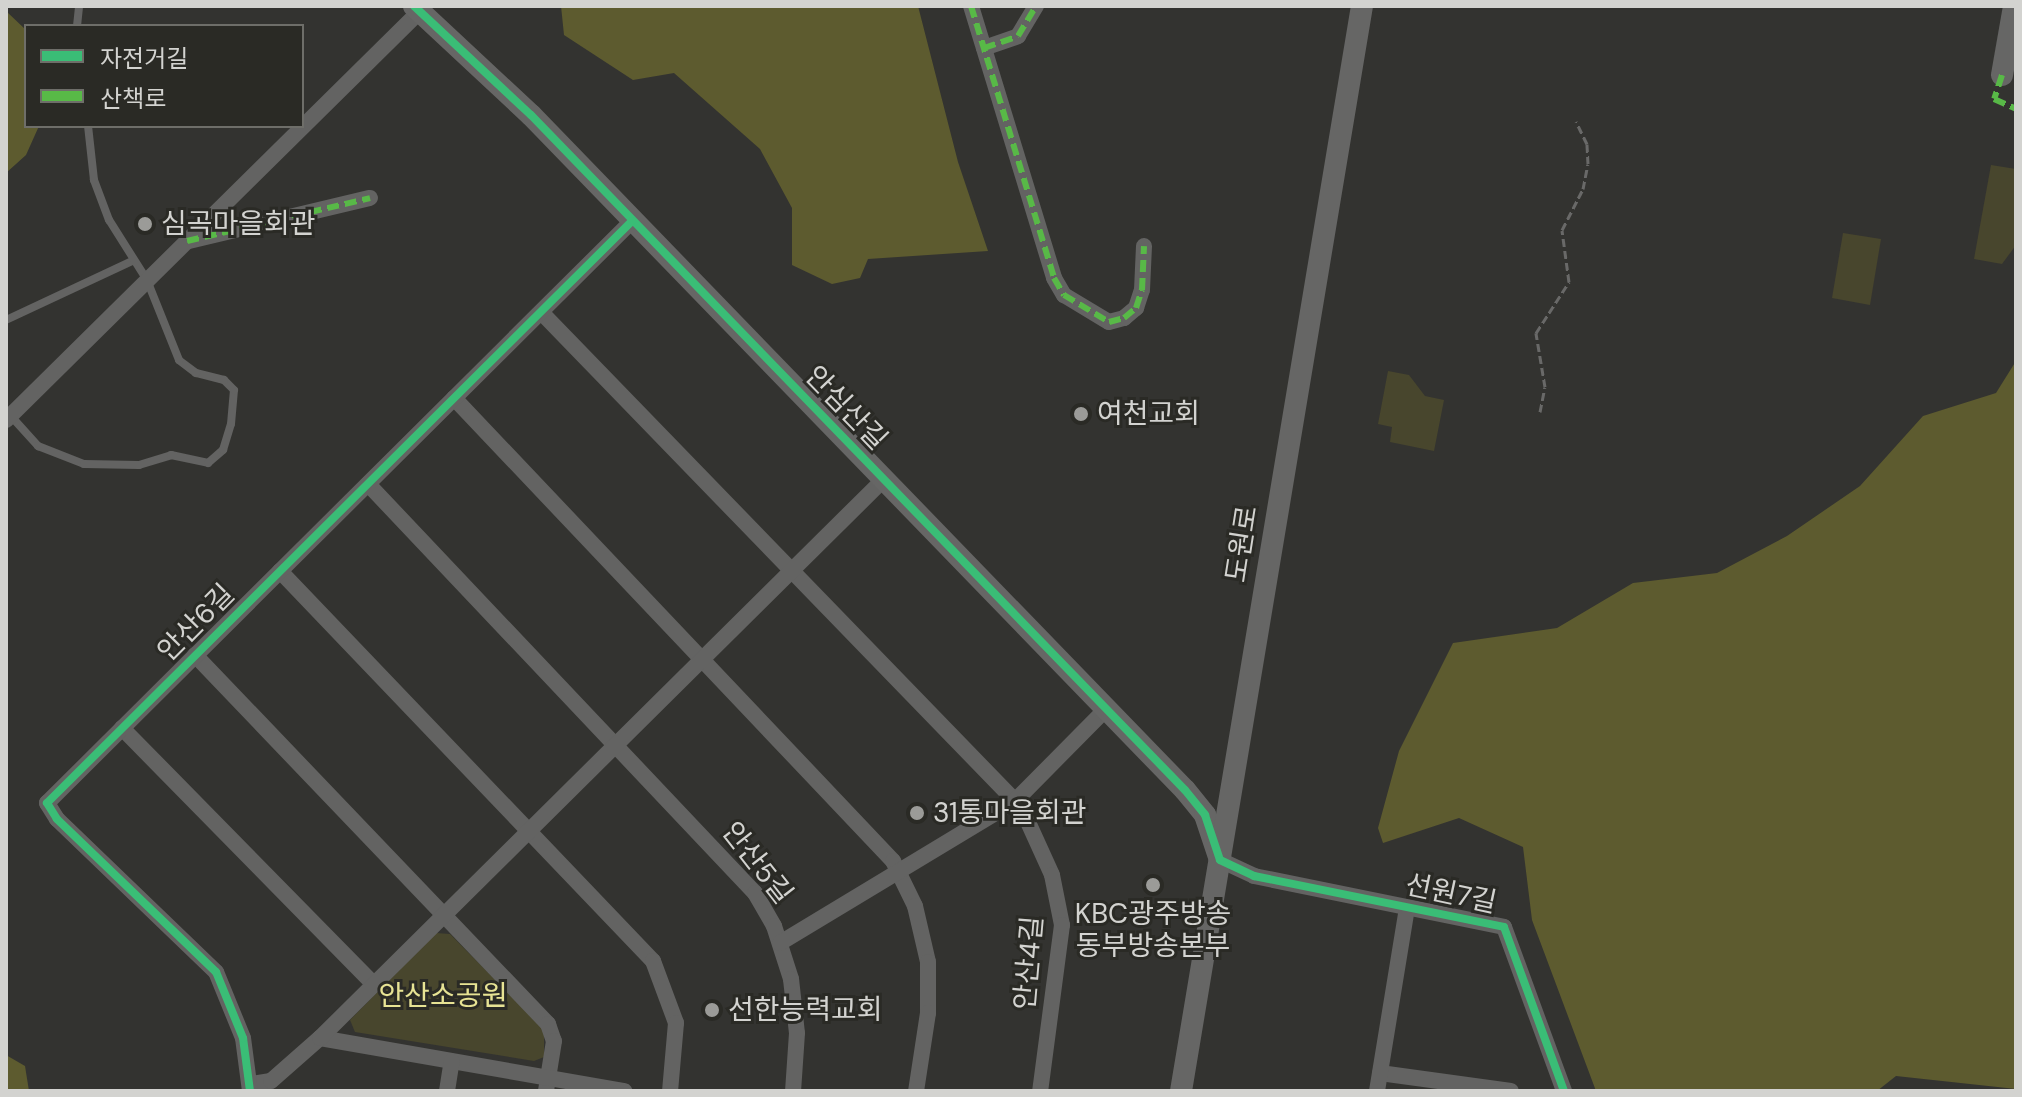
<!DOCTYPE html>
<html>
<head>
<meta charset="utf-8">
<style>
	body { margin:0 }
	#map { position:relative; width:2022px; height:1097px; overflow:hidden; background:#333330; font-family:"DM Sans","Noto Sans KR",sans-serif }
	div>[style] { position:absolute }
	.green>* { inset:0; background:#48462d }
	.forest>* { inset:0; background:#5d5b2f }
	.path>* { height:3px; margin-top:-1.5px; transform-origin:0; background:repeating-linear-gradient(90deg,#696968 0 8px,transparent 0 12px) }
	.lane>* { height:8px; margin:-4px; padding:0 4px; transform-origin:4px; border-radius:4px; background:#636362 }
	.street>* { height:16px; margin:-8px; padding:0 8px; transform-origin:8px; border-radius:8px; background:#636362 }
	.secondary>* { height:22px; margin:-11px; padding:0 11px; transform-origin:11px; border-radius:11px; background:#666665 }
	.quiet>* { height:6px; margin-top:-3px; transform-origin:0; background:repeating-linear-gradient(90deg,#58b947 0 12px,transparent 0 18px) }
	.cycleway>* { height:8px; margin:-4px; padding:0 4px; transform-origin:4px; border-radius:4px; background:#3abd76 }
	.dots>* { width:22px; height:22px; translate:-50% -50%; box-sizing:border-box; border:4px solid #2a2a25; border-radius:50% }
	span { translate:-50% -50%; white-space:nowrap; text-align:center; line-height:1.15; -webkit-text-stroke:6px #2a2a25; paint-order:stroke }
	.poi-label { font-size:28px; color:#d3d3d0 }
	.left { translate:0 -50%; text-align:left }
	.street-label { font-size:28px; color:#d3d3d0 }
	.park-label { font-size:28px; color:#e7e394 }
	.frame { position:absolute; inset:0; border:8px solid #d3d3d0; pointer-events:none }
	.legend { position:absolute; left:24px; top:24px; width:280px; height:104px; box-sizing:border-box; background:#2a2a25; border:2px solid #6e6e69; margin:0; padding:10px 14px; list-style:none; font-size:24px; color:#d3d3d0 }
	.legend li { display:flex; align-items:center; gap:16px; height:40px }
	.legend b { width:40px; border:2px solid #6e6e69 }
</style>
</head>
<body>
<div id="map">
	<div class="green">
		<div style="clip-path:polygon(1991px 165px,2016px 169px,2016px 245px,2002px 264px,1974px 259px)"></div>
		<div style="clip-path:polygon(1843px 233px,1881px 239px,1870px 305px,1832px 298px)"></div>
		<div style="clip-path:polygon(1388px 371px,1409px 375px,1425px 396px,1444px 400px,1434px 451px,1390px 442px,1392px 427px,1378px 424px)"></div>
		<div style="clip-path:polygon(436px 933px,450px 934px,544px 1029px,544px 1057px,534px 1061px,355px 1032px,350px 1020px)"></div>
	</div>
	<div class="forest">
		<div style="clip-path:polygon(561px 6px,918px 6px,958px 162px,988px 251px,868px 259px,860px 278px,832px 284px,792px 265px,792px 208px,760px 149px,674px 73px,633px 80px,564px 35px)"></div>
		<div style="clip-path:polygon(6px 11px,26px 30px,26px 126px,39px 126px,26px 155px,6px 173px)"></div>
		<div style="clip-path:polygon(2016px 361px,2016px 1089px,1896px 1076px,1877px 1091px,1596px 1091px,1532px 920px,1523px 847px,1459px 818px,1383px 843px,1378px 828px,1399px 751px,1453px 643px,1557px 628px,1633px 583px,1717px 573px,1787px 536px,1860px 486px,1923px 416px,1996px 393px)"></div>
		<div style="clip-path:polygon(6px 1055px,25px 1066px,29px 1091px,6px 1091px)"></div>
	</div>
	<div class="path">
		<div style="left:1540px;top:412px;width:25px;rotate:-79deg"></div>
		<div style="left:1545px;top:387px;width:55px;rotate:-99.5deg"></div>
		<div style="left:1536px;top:333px;width:61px;rotate:-57.1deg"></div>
		<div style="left:1569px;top:282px;width:52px;rotate:-97.7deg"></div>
		<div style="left:1562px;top:230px;width:46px;rotate:-62.9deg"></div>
		<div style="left:1583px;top:189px;width:25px;rotate:-79deg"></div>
		<div style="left:1588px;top:164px;width:20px;rotate:-93deg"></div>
		<div style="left:1587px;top:144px;width:25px;rotate:-116deg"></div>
	</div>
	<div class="lane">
		<div style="left:77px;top:26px;width:20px;rotate:-84deg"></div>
		<div style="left:6px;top:320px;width:139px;rotate:-25.1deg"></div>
		<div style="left:10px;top:415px;width:42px;rotate:47.9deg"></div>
		<div style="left:38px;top:446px;width:49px;rotate:21.4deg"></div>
		<div style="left:84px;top:464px;width:55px;rotate:1deg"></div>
		<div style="left:139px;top:465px;width:34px;rotate:-17deg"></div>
		<div style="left:171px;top:455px;width:38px;rotate:12deg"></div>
		<div style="left:208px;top:463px;width:20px;rotate:-41deg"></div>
		<div style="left:223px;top:450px;width:27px;rotate:-73deg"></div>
		<div style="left:231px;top:424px;width:34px;rotate:-85deg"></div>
		<div style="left:234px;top:390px;width:14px;rotate:-135deg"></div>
		<div style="left:224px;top:380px;width:29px;rotate:-166deg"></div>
		<div style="left:196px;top:373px;width:21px;rotate:-143deg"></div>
		<div style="left:179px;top:360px;width:86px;rotate:-111.8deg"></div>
		<div style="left:147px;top:280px;width:71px;rotate:-122.3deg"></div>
		<div style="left:109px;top:220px;width:43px;rotate:-110.6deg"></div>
		<div style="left:94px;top:180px;width:54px;rotate:-96.3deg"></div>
	</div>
	<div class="street">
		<div style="left:971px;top:6px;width:284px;rotate:73deg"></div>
		<div style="left:1054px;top:278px;width:20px;rotate:60deg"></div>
		<div style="left:1064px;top:295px;width:52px;rotate:31deg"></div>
		<div style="left:1109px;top:322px;width:16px;rotate:-15deg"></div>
		<div style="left:1124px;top:318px;width:16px;rotate:-40deg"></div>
		<div style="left:1136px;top:308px;width:19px;rotate:-72deg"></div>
		<div style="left:1142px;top:290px;width:44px;rotate:-87.4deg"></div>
		<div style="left:984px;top:48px;width:36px;rotate:-19deg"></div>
		<div style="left:1018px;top:36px;width:35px;rotate:-59deg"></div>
		<div style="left:189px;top:241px;width:186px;rotate:-13.4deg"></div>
		<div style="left:541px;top:312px;width:681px;rotate:45.89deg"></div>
		<div style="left:1015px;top:801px;width:25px;rotate:58deg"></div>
		<div style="left:1028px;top:822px;width:58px;rotate:65.6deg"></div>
		<div style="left:1052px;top:875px;width:51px;rotate:78.7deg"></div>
		<div style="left:1062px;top:925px;width:167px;rotate:97.5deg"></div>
		<div style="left:454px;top:398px;width:638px;rotate:46.52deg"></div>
		<div style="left:893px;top:861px;width:50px;rotate:63.9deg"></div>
		<div style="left:915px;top:906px;width:57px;rotate:76.9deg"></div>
		<div style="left:928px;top:962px;width:51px;rotate:90deg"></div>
		<div style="left:928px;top:1013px;width:79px;rotate:98.7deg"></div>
		<div style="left:6px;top:420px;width:582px;rotate:-44.65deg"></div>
		<div style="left:368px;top:484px;width:563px;rotate:46.58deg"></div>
		<div style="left:755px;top:893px;width:38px;rotate:60deg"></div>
		<div style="left:774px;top:926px;width:56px;rotate:72.2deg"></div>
		<div style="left:791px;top:979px;width:54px;rotate:83.7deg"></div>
		<div style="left:797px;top:1033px;width:58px;rotate:93.9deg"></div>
		<div style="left:280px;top:571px;width:540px;rotate:46.28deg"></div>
		<div style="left:653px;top:961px;width:66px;rotate:69.6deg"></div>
		<div style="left:676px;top:1023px;width:68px;rotate:95deg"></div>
		<div style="left:195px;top:655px;width:511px;rotate:46.27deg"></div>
		<div style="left:548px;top:1024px;width:18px;rotate:71deg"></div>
		<div style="left:554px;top:1041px;width:51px;rotate:99.1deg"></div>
		<div style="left:122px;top:728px;width:359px;rotate:45.5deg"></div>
		<div style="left:1220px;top:860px;width:38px;rotate:25deg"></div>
		<div style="left:1254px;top:876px;width:255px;rotate:11.5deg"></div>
		<div style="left:1504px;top:927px;width:175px;rotate:69.9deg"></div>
		<div style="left:780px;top:943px;width:275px;rotate:-31.1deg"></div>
		<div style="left:1015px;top:801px;width:131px;rotate:-45.3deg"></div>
		<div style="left:320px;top:1038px;width:309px;rotate:9.9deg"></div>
		<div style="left:1380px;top:1073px;width:132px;rotate:7.8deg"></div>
		<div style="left:251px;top:1084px;width:20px;rotate:-9deg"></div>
		<div style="left:271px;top:1081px;width:65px;rotate:-41.3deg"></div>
		<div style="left:320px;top:1038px;width:794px;rotate:-44.74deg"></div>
		<div style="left:250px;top:1091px;width:53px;rotate:-97.5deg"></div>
		<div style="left:243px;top:1038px;width:71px;rotate:-112.2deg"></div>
		<div style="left:216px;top:972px;width:221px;rotate:-136.1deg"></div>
		<div style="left:57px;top:819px;width:19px;rotate:-122deg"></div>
		<div style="left:47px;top:803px;width:825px;rotate:-44.85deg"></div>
		<div style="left:447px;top:1091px;width:30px;rotate:-81deg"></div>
		<div style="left:1377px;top:1091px;width:185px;rotate:-80.7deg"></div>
	</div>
	<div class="secondary">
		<div style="left:414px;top:6px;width:160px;rotate:43deg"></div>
		<div style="left:531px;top:115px;width:940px;rotate:45.91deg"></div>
		<div style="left:1185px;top:790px;width:32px;rotate:51deg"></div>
		<div style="left:1205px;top:815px;width:47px;rotate:71.6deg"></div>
		<div style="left:2002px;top:75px;width:70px;rotate:-80.1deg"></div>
		<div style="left:1181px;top:1091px;width:1100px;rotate:-80.53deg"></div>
	</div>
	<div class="quiet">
		<div style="left:971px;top:6px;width:284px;rotate:73deg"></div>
		<div style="left:1054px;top:278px;width:20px;rotate:60deg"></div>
		<div style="left:1064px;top:295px;width:52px;rotate:31deg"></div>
		<div style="left:1109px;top:322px;width:16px;rotate:-15deg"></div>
		<div style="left:1124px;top:318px;width:16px;rotate:-40deg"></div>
		<div style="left:1136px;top:308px;width:19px;rotate:-72deg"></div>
		<div style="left:1142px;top:290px;width:44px;rotate:-87.4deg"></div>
		<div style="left:984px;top:48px;width:36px;rotate:-19deg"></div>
		<div style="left:1018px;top:36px;width:35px;rotate:-59deg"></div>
		<div style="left:2002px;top:75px;width:25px;rotate:108deg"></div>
		<div style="left:1994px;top:99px;width:24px;rotate:24deg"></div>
		<div style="left:187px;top:241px;width:188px;rotate:-13.2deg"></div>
	</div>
	<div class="cycleway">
		<div style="left:414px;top:6px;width:160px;rotate:43deg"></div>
		<div style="left:531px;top:115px;width:940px;rotate:45.91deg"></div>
		<div style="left:1185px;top:790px;width:32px;rotate:51deg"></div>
		<div style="left:1205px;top:815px;width:47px;rotate:71.6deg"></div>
		<div style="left:1220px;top:860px;width:38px;rotate:25deg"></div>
		<div style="left:1254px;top:876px;width:255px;rotate:11.5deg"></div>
		<div style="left:1504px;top:927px;width:175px;rotate:69.9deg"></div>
		<div style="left:250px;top:1091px;width:53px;rotate:-97.5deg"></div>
		<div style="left:243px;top:1038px;width:71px;rotate:-112.2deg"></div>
		<div style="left:216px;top:972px;width:221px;rotate:-136.1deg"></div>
		<div style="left:57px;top:819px;width:19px;rotate:-122deg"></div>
		<div style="left:47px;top:803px;width:825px;rotate:-44.85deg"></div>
	</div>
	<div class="dots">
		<div style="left:145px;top:224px;background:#9b9b98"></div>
		<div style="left:1081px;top:414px;background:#9b9b98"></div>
		<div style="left:917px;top:813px;background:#9b9b98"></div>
		<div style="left:1153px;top:885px;background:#9b9b98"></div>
		<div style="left:712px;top:1010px;background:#9b9b98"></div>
	</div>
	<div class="poi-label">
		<span class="left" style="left:161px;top:224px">심곡마을회관</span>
		<span class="left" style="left:1097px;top:414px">여천교회</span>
		<span class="left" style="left:933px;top:813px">31통마을회관</span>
		<span style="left:1153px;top:930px">KBC광주방송<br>동부방송본부</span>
		<span class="left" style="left:728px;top:1010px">선한능력교회</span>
	</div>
	<div class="street-label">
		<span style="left:846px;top:408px;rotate:46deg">안심산길</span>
		<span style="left:1242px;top:544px;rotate:-81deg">도원로</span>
		<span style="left:196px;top:623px;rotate:-45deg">안산6길</span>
		<span style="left:757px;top:863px;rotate:52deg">안산5길</span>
		<span style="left:1451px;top:894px;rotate:12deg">선원7길</span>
		<span style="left:1029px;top:963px;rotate:-85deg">안산4길</span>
	</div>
	<div class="park-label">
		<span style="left:443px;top:996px">안산소공원</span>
	</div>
	<div class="frame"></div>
	<ul class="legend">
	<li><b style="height:10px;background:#3abd76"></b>자전거길</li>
	<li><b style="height:10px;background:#58b947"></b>산책로</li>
	</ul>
</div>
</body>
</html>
